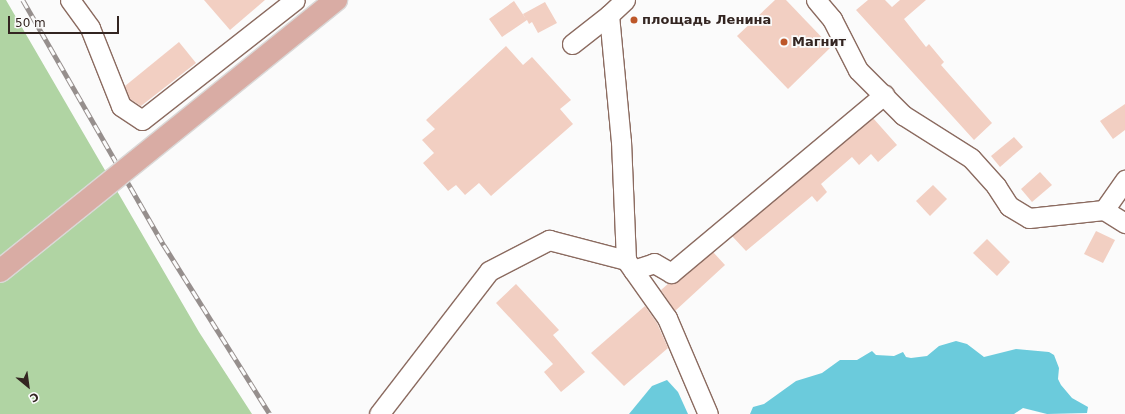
<!DOCTYPE html>
<html>
<head>
<meta charset="utf-8">
<style>
	body { margin:0 }
	#map { position:relative; width:1125px; height:414px; overflow:hidden; background:#fbfbfb; font-family:"DejaVu Sans",sans-serif }
	div>[style] { position:absolute }
	.green>* { inset:0; background:#b0d4a3 }
	.water>* { inset:0; background:#6bcbdc }
	.building>* { inset:0; background:#f2cfc2 }
	.roads { filter:drop-shadow(1px 0 #8b6b60) drop-shadow(-1px 0 #8b6b60) drop-shadow(0 1px #8b6b60) drop-shadow(0 -1px #8b6b60) }
	.minor>* { height:19px; margin:-9.5px; padding:0 9.5px; transform-origin:9.5px; border-radius:9.5px; background:#fff }
	.rail>* { height:4.5px; margin-top:-2.25px; transform-origin:0; background:repeating-linear-gradient(90deg,#fbfbfb 0 9px,#968f8d 0 18px); box-sizing:border-box; border-block:1px solid #968f8d }
	.bridges { filter:drop-shadow(1px 0 #dad8d7) drop-shadow(-1px 0 #dad8d7) drop-shadow(0 1px #dad8d7) drop-shadow(0 -1px #dad8d7) }
	.major-bridge>* { height:22px; margin:-11px; padding:0 11px; transform-origin:11px; border-radius:11px; background:#d9aca4 }
	.dots>* { width:11px; height:11px; translate:-50% -50%; box-sizing:border-box; border:2px solid #fbfbfb; border-radius:50% }
	span { translate:-50% -50%; white-space:nowrap; text-align:center; line-height:1.15; -webkit-text-stroke:3.5px #fbfbfb; paint-order:stroke }
	.poi-label { font-size:13px; color:#332521; font-weight:700 }
	.left { translate:0 -50%; text-align:left }
	.north { position:absolute; left:8px; top:366px; width:40px; height:40px; -webkit-text-stroke:3px #fbfbfb; paint-order:stroke; rotate:151deg; font-size:11px; font-weight:700; line-height:16px; text-align:center; color:#332521 }
	.north::after { content:''; display:block; margin:auto; width:14px; height:18px; background:#332521; clip-path:polygon(50% 0,100% 100%,50% 72%,0 100%) }
	.scale { position:absolute; left:8px; top:16px; width:111px; height:18px; box-sizing:border-box; border:2px solid #332521; border-top:0; padding-left:5px; font-size:12px; line-height:14px; white-space:nowrap; color:#332521; -webkit-text-stroke:3px #fbfbfb; paint-order:stroke }
</style>
</head>
<body>
<div id="map">
	<div class="green">
		<div style="clip-path:polygon(0 0,6px 0,199px 332px,252px 414px,0 414px)"></div>
	</div>
	<div class="water">
		<div style="clip-path:polygon(956px 341px,967px 344px,984px 357px,1016px 349px,1049px 352px,1054px 355px,1059px 368px,1058px 379px,1061px 385px,1072px 398px,1088px 407px,1087px 413px,1047px 414px,1023px 408px,1014px 414px,750px 414px,753px 407px,764px 404px,796px 381px,822px 373px,840px 360px,857px 360px,872px 351px,876px 355px,894px 356px,903px 352px,906px 357px,911px 358px,927px 356px,939px 346px)"></div>
		<div style="clip-path:polygon(667px 380px,678px 392px,688px 414px,629px 414px,652px 386px)"></div>
	</div>
	<div class="building">
		<div style="clip-path:polygon(204px 0,265px 0,230px 30px)"></div>
		<div style="clip-path:polygon(775px 0,786px 0,831px 47px,788px 89px,737px 36px)"></div>
		<div style="clip-path:polygon(868px 0,885px 0,892px 7px,900px 0,926px 0,904px 19px,926px 47px,929px 44px,944px 62px,941px 65px,992px 123px,974px 140px,856px 10px)"></div>
		<div style="clip-path:polygon(514px 1px,526px 19px,523px 14px,545px 2px,557px 23px,538px 33px,532px 22px,529px 24px,527px 20px,502px 37px,489px 19px)"></div>
		<div style="clip-path:polygon(179px 42px,196px 63px,141px 106px,130px 99px,125px 86px)"></div>
		<div style="clip-path:polygon(506px 46px,523px 65px,532px 57px,571px 100px,560px 109px,573px 124px,491px 196px,479px 183px,465px 195px,456px 185px,448px 191px,423px 163px,434px 153px,422px 140px,435px 129px,426px 120px)"></div>
		<div style="clip-path:polygon(1125px 104px,1125px 130px,1113px 139px,1100px 121px)"></div>
		<div style="clip-path:polygon(873px 118px,897px 145px,878px 162px,871px 154px,859px 165px,852px 157px,821px 184px,827px 192px,817px 202px,812px 196px,746px 251px,732px 236px)"></div>
		<div style="clip-path:polygon(1014px 137px,1023px 147px,1000px 167px,991px 156px)"></div>
		<div style="clip-path:polygon(1040px 172px,1052px 185px,1032px 202px,1021px 189px)"></div>
		<div style="clip-path:polygon(933px 185px,947px 199px,930px 216px,916px 201px)"></div>
		<div style="clip-path:polygon(1096px 231px,1115px 240px,1103px 263px,1084px 254px)"></div>
		<div style="clip-path:polygon(987px 239px,1010px 262px,997px 276px,973px 253px)"></div>
		<div style="clip-path:polygon(713px 252px,725px 265px,675px 311px,661px 290px,669px 283px,678px 281px)"></div>
		<div style="clip-path:polygon(516px 284px,559px 330px,553px 335px,585px 372px,561px 392px,544px 372px,553px 364px,496px 303px)"></div>
		<div style="clip-path:polygon(645px 306px,657px 323px,668px 348px,624px 386px,591px 353px)"></div>
	</div>
	<div class="roads">
		<div class="minor">
			<div style="left:70px;top:0;width:34px;rotate:54deg"></div>
			<div style="left:90px;top:28px;width:84px;rotate:68.3deg"></div>
			<div style="left:121px;top:106px;width:25px;rotate:34deg"></div>
			<div style="left:142px;top:120px;width:194px;rotate:-38.1deg"></div>
			<div style="left:625px;top:0;width:22px;rotate:137deg"></div>
			<div style="left:609px;top:15px;width:127px;rotate:84.6deg"></div>
			<div style="left:621px;top:141px;width:119px;rotate:87.6deg"></div>
			<div style="left:626px;top:260px;width:71px;rotate:54.7deg"></div>
			<div style="left:667px;top:318px;width:104px;rotate:66.9deg"></div>
			<div style="left:816px;top:0;width:25px;rotate:50deg"></div>
			<div style="left:832px;top:19px;width:57px;rotate:63deg"></div>
			<div style="left:858px;top:70px;width:64px;rotate:45deg"></div>
			<div style="left:903px;top:115px;width:80px;rotate:32.3deg"></div>
			<div style="left:971px;top:158px;width:38px;rotate:48deg"></div>
			<div style="left:996px;top:186px;width:24px;rotate:57deg"></div>
			<div style="left:1009px;top:206px;width:23px;rotate:31deg"></div>
			<div style="left:1029px;top:218px;width:75px;rotate:-6.1deg"></div>
			<div style="left:572px;top:44px;width:47px;rotate:-38.1deg"></div>
			<div style="left:1104px;top:210px;width:37px;rotate:-55deg"></div>
			<div style="left:1104px;top:210px;width:25px;rotate:32deg"></div>
			<div style="left:633px;top:270px;width:22px;rotate:-18deg"></div>
			<div style="left:654px;top:263px;width:20px;rotate:30deg"></div>
			<div style="left:671px;top:273px;width:278px;rotate:-39.9deg"></div>
			<div style="left:379px;top:414px;width:180px;rotate:-52.4deg"></div>
			<div style="left:489px;top:271px;width:68px;rotate:-27.3deg"></div>
			<div style="left:549px;top:240px;width:80px;rotate:14.6deg"></div>
		</div>
	</div>
	<div class="rail">
		<div style="left:23px;top:0;width:283px;rotate:60.1deg"></div>
		<div style="left:164px;top:245px;width:199px;rotate:57.9deg"></div>
	</div>
	<div class="bridges">
		<div class="major-bridge">
			<div style="left:0;top:271px;width:432px;rotate:-38.9deg"></div>
		</div>
	</div>
	<div class="dots">
		<div style="left:634px;top:20px;background:#bd5729"></div>
		<div style="left:784px;top:42px;background:#bd5729"></div>
	</div>
	<div class="poi-label">
		<span class="left" style="left:642px;top:20px">площадь Ленина</span>
		<span class="left" style="left:792px;top:42px">Магнит</span>
	</div>
	<div class="north">С</div>
	<div class="scale">50 m</div>
</div>
</body>
</html>
